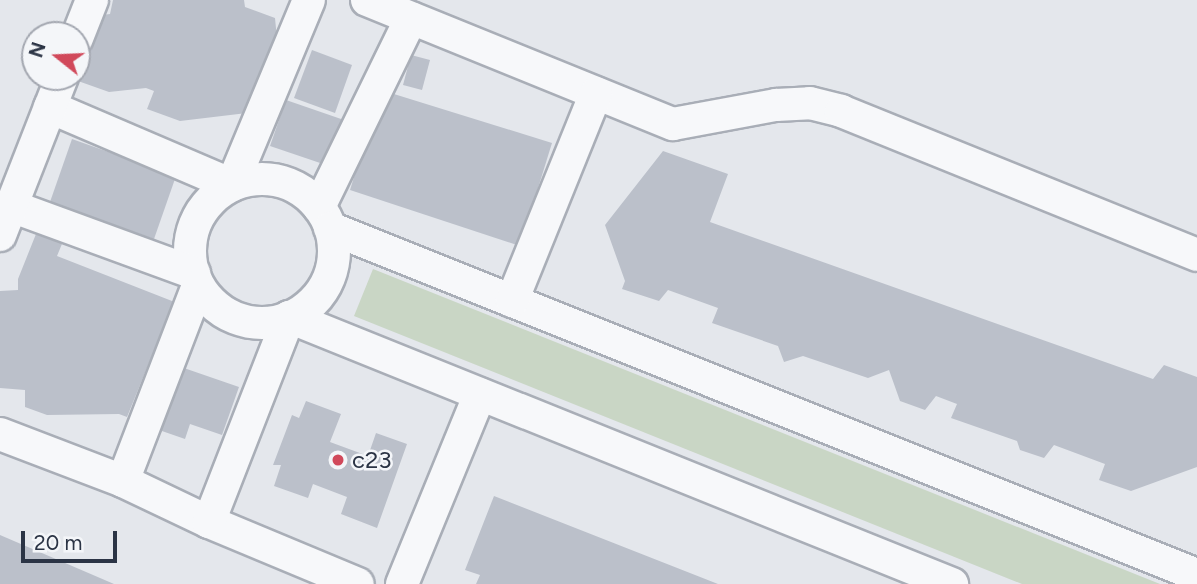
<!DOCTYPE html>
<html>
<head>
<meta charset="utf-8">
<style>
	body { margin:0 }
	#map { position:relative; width:1197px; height:584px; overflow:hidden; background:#e4e7ec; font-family:Figtree,sans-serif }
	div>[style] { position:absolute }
	.green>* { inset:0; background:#c9d6c5 }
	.building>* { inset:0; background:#bbc0ca }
	.roads { filter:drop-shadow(2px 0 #a9aeb7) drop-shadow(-2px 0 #a9aeb7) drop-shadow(0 2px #a9aeb7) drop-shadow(0 -2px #a9aeb7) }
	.minor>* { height:32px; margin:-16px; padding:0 16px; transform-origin:16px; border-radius:16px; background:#f7f8fa }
	.minor>.ring { margin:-16px; padding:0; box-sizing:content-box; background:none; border:32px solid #f7f8fa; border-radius:50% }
	.dots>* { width:19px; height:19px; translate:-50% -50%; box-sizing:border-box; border:4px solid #f4f6f9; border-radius:50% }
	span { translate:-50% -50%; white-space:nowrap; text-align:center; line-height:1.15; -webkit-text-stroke:5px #f4f6f9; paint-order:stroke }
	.poi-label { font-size:24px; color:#2b3445 }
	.left { translate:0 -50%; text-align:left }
	.north { position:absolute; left:21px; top:21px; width:70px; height:70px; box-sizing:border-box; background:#f4f6f9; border:2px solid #a4a8b1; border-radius:50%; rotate:288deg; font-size:19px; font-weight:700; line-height:28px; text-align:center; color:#2b3445 }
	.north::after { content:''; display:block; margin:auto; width:24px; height:32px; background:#d1495b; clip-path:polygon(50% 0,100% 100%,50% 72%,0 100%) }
	.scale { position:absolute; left:21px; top:531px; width:96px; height:32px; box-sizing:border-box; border:4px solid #2b3445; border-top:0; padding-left:9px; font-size:21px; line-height:24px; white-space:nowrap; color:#2b3445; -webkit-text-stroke:5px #f4f6f9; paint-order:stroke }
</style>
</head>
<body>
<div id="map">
	<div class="green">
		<div style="clip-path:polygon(373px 269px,1160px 584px,1022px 584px,354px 316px)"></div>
	</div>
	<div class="building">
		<div style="clip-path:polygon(113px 0,244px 0,245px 7px,275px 18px,278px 49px,247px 113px,180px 121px,147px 109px,154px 91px,146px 88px,109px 92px,78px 81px,82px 69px,80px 53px,94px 16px,110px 14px)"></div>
		<div style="clip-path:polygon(312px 50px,352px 65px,335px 113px,294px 98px)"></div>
		<div style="clip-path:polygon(411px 55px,430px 60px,422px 90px,403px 85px)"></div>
		<div style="clip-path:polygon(381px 90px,552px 143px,520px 246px,350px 190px)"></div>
		<div style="clip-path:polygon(286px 100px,344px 120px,329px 166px,270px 146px)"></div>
		<div style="clip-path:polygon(72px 139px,176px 176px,154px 239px,50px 202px)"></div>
		<div style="clip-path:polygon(663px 151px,728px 174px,710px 222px,1153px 379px,1164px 365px,1197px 377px,1197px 467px,1131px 491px,1099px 480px,1105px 464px,1054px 445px,1044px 458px,1020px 450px,1017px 441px,951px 418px,957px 404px,936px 396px,925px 410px,900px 401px,889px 370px,868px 378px,803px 356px,784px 362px,778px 346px,712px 323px,718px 308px,668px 290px,659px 301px,622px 289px,625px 281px,605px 225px)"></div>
		<div style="clip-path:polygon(38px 229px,64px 239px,57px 256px,172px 301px,176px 315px,172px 348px,155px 348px,127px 417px,119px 414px,47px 415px,25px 407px,25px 390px,0 388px,0 291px,18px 290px,18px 279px)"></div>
		<div style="clip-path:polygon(181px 367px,239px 387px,222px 435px,190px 424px,185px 439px,159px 430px)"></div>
		<div style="clip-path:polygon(306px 401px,341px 414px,330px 442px,368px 456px,376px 433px,407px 444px,377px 528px,341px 514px,347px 497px,313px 484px,308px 498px,274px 486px,281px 465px,273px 465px,292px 415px,299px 418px)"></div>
		<div style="clip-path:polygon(494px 496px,718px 584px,476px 584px,480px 575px,465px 570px)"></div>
		<div style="clip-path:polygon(0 535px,114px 584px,0 584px)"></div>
	</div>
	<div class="roads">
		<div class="minor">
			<div style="left:367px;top:0;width:330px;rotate:22.1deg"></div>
			<div style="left:673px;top:124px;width:105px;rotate:-10.5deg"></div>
			<div style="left:776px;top:105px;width:34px;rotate:-3deg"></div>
			<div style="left:810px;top:103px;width:32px;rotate:14deg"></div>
			<div style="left:841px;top:111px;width:384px;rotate:22deg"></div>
			<div style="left:77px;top:38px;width:41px;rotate:-68.5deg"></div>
			<div style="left:50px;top:107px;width:198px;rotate:23.2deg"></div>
			<div style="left:232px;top:185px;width:200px;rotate:-67.4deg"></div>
			<div class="ring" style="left:190px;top:179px;width:112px;height:112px"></div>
			<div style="left:11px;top:206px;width:195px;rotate:20.1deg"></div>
			<div style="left:319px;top:207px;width:210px;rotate:-64deg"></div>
			<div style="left:330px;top:228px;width:934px;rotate:21.81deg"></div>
			<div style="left:0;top:235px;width:170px;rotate:-68.6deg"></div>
			<div style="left:512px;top:301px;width:224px;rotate:-68deg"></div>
			<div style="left:0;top:434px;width:132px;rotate:20.9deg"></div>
			<div style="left:123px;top:481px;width:95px;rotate:25.5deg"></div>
			<div style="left:209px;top:522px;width:161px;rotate:22.6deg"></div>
			<div style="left:123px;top:481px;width:209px;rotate:-69deg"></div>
			<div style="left:209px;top:522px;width:220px;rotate:-68.7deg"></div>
			<div style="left:289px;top:317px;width:715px;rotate:21.94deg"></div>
			<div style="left:402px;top:584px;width:205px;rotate:-67.7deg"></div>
		</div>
	</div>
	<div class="dots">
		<div style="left:338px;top:460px;background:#d1495b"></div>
	</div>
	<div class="poi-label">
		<span class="left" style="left:352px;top:460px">c23</span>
	</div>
	<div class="north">N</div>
	<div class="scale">20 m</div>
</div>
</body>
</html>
